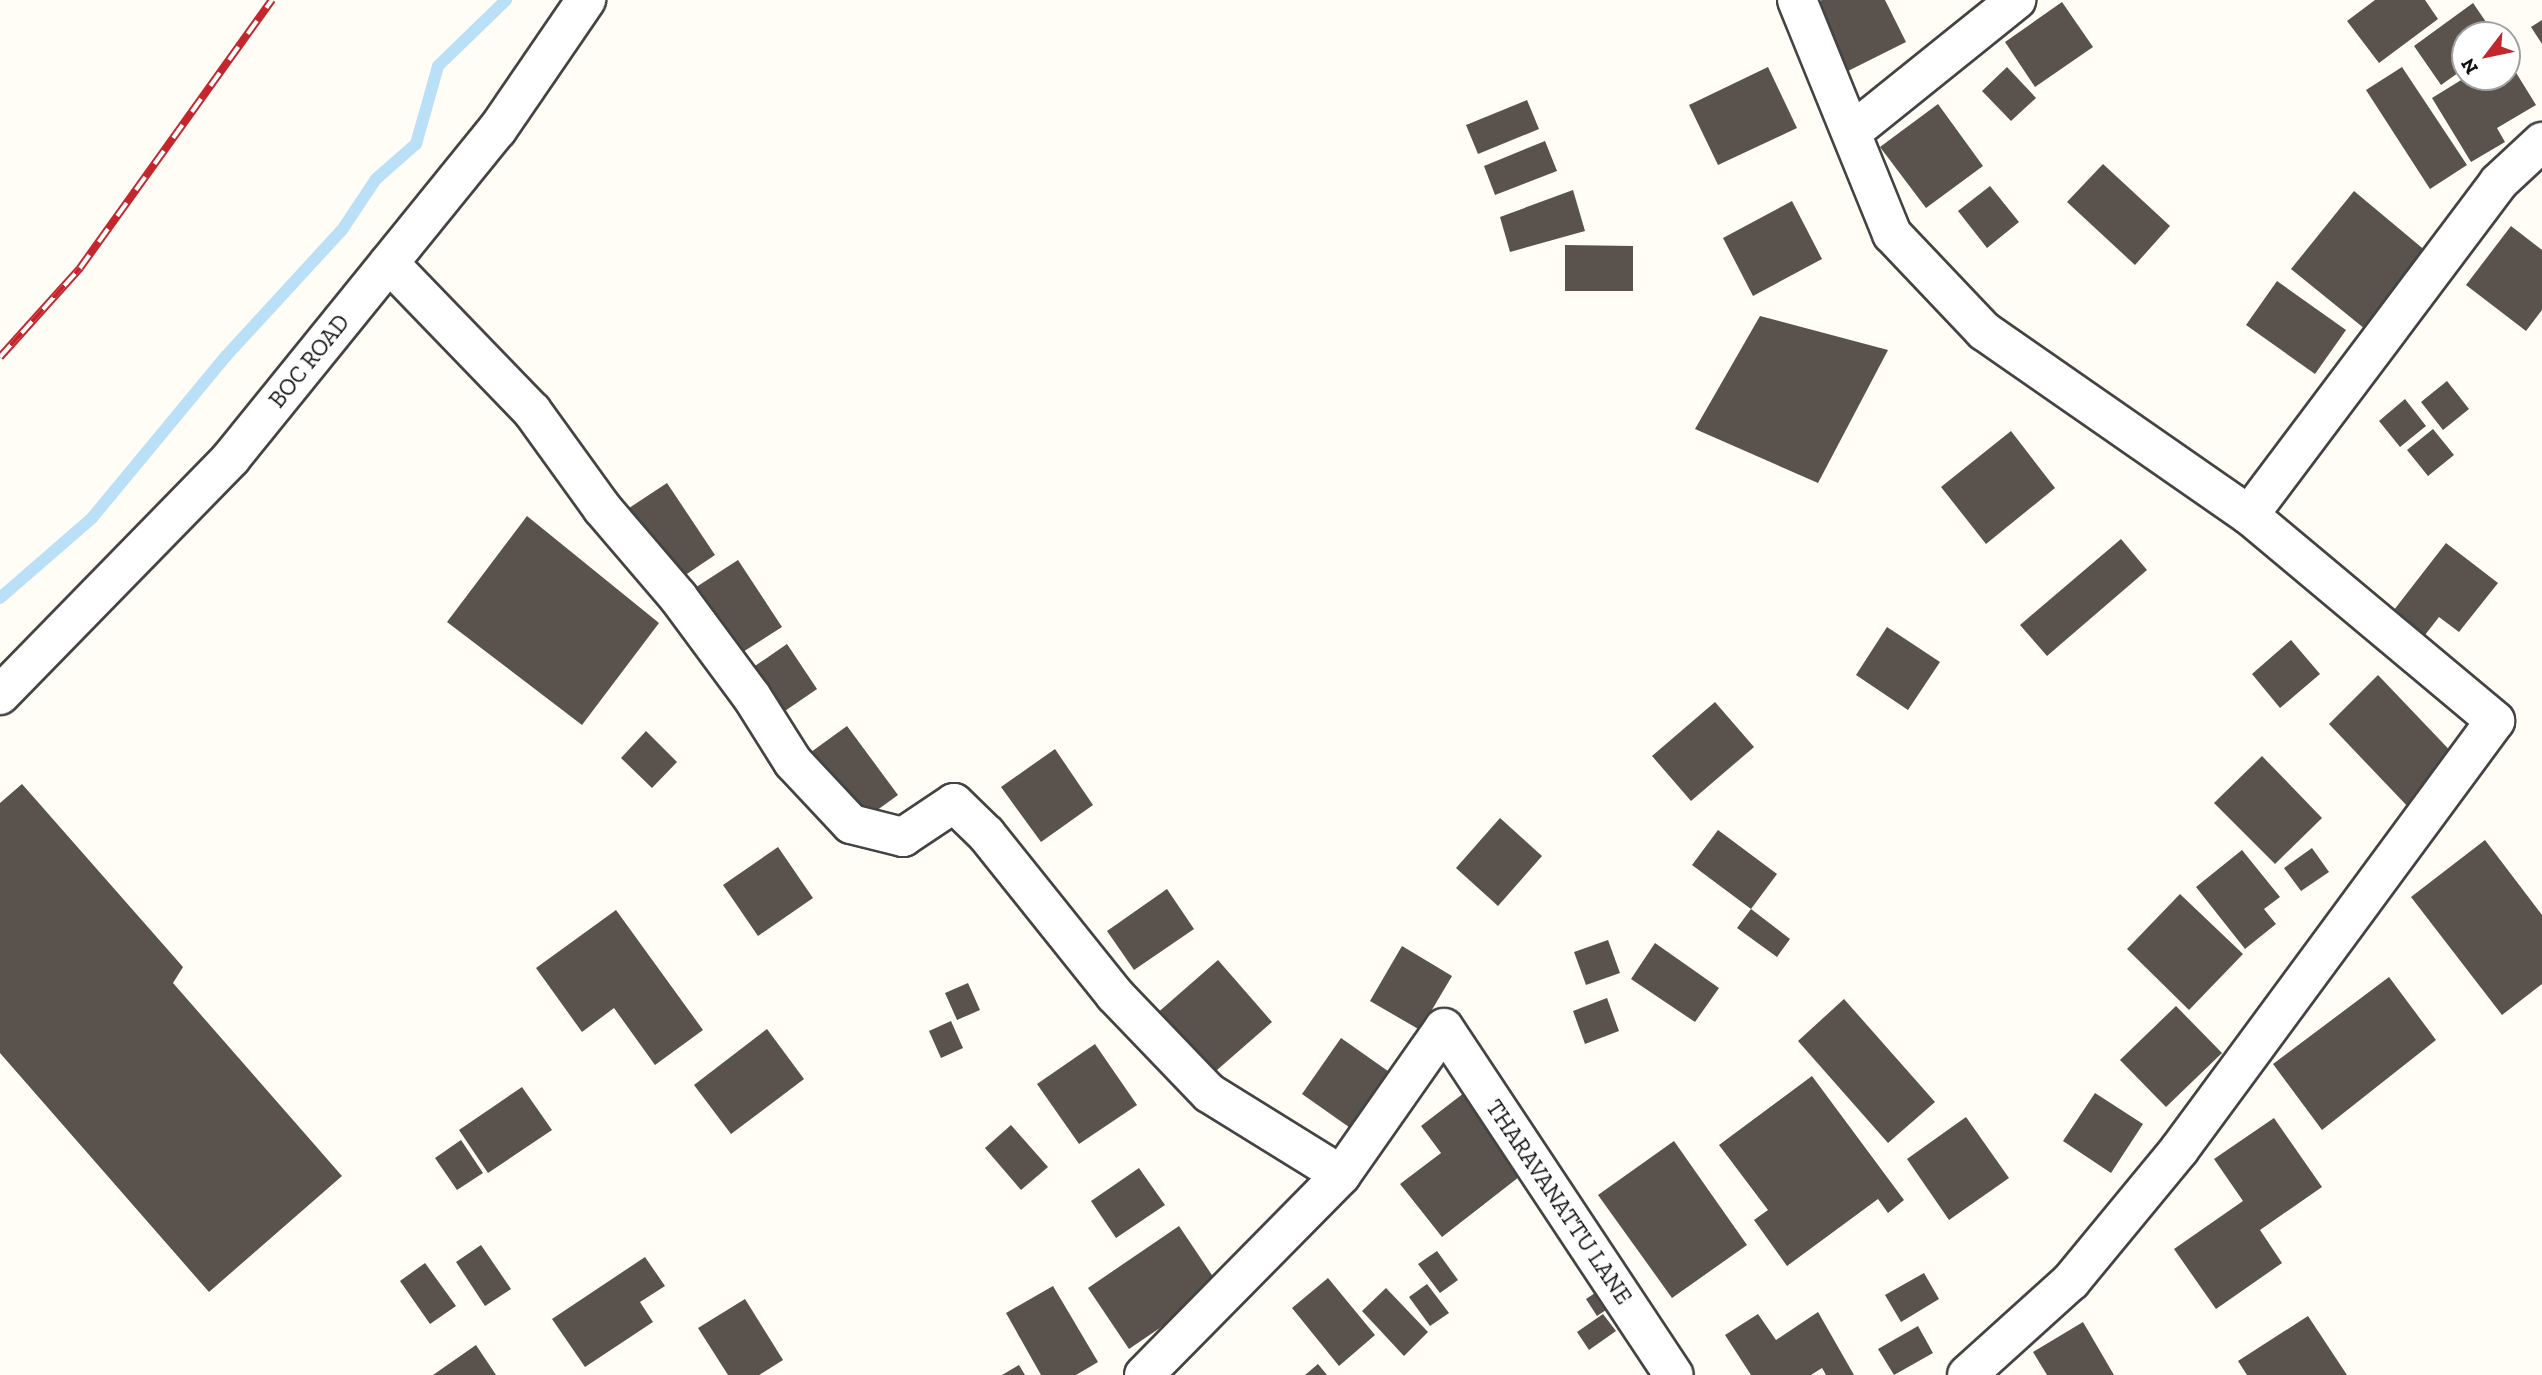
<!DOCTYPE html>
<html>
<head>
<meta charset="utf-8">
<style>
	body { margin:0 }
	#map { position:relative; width:2542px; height:1375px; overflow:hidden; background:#fffdf5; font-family:"Zilla Slab",serif }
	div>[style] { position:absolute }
	.stream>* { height:12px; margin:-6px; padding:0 6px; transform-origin:6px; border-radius:6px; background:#b9e0f7 }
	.building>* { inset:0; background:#5a524d }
	.roads { filter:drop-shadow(2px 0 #444) drop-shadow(-2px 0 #444) drop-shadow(0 2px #444) drop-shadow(0 -2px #444) }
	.minor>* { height:38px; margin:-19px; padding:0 19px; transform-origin:19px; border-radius:19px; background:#fff }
	.tertiary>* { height:38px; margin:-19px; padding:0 19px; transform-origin:19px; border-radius:19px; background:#fff }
	.rail>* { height:8px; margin-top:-4px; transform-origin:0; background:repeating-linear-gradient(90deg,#fff 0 16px,#c4262e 0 32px); box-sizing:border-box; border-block:2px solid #c4262e }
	span { translate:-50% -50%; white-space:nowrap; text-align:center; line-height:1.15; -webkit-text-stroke:7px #fff; paint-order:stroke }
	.street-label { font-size:23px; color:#111 }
	.north { position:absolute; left:2451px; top:21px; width:70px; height:70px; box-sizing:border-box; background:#fff; border:2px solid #a0a0a0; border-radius:50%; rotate:238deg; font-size:19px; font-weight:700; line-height:28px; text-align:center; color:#111 }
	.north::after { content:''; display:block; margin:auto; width:24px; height:32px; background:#c4262e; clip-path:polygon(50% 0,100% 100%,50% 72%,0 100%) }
</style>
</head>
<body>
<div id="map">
	<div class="stream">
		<div style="left:0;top:598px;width:122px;rotate:-41deg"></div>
		<div style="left:92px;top:518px;width:210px;rotate:-50.4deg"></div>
		<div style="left:226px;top:356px;width:171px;rotate:-47.4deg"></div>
		<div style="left:342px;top:230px;width:61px;rotate:-56.3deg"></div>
		<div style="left:376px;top:179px;width:53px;rotate:-41.2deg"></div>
		<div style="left:416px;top:144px;width:81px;rotate:-74.2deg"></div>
		<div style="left:438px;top:66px;width:95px;rotate:-44.1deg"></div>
	</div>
	<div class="building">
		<div style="clip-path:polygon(1822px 0,1885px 0,1906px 42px,1842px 74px,1809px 6px)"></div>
		<div style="clip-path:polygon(2375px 0,2425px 0,2438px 19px,2379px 63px,2347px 21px)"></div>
		<div style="clip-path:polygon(2062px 2px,2093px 47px,2035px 87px,2005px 42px)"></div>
		<div style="clip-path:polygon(2473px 3px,2495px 35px,2465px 35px,2465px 68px,2441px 85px,2414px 46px)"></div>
		<div style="clip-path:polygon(2542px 20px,2542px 44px,2531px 27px)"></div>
		<div style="clip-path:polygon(2507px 58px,2536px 105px,2497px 128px,2505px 142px,2471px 162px,2432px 98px,2466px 77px,2507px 77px)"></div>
		<div style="clip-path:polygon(1768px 67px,1797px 128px,1718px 165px,1689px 105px)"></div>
		<div style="clip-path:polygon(2007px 67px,2036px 98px,2011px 121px,1982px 91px)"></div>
		<div style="clip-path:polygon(2402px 67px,2467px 165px,2430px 189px,2366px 90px)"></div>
		<div style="clip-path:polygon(1527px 100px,1539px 129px,1478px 154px,1466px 125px)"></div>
		<div style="clip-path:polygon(1938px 104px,1983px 166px,1926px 208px,1880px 147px)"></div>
		<div style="clip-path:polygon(1545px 141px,1557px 171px,1495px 195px,1484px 166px)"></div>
		<div style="clip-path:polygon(2103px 164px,2170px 226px,2135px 265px,2067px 202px)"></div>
		<div style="clip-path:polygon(1990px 186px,2019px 222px,1987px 248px,1958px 211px)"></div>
		<div style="clip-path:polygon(1573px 190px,1585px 231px,1510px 252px,1500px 217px)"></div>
		<div style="clip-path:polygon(2354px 191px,2427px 252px,2365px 329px,2291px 269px)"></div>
		<div style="clip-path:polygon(1792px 201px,1822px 259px,1753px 296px,1723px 238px)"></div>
		<div style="clip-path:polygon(2511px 226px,2542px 250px,2542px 310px,2526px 331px,2466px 285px)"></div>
		<div style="clip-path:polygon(1565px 245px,1633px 246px,1633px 291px,1565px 291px)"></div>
		<div style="clip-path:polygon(2277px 281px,2346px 330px,2315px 374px,2246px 325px)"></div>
		<div style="clip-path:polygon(1760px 316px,1888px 350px,1818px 483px,1695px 429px)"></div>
		<div style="clip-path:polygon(2447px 381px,2469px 409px,2443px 430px,2421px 402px)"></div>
		<div style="clip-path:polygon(2405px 399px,2426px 426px,2400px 447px,2379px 421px)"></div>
		<div style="clip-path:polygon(2433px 429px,2454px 455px,2428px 476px,2407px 450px)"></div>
		<div style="clip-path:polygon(2011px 431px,2055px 488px,1986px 544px,1941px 487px)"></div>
		<div style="clip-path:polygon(667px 483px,715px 555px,669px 586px,620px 514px)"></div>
		<div style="clip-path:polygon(527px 516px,659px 623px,582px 725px,447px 622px)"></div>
		<div style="clip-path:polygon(2121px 539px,2147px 570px,2047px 656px,2020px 625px)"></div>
		<div style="clip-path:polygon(2446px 543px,2498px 583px,2459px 632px,2439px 617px,2418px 644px,2387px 619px)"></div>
		<div style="clip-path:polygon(738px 560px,782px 627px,713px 671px,670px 604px)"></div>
		<div style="clip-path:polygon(1887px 627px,1940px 662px,1908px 710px,1856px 675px)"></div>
		<div style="clip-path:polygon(2291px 640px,2320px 674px,2280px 708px,2252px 674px)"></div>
		<div style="clip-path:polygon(787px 644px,817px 689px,763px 726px,733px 681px)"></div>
		<div style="clip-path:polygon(2378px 675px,2461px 762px,2411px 810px,2329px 724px)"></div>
		<div style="clip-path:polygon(1715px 702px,1754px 747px,1691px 801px,1652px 756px)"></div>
		<div style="clip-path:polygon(847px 726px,898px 795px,840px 837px,789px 768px)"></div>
		<div style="clip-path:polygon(646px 731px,677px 762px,652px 788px,621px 758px)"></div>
		<div style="clip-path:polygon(1055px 749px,1093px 805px,1041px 842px,1001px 787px)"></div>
		<div style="clip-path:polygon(2262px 756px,2322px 818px,2275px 864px,2214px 803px)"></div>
		<div style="clip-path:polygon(22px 784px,183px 967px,173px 983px,342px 1176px,209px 1292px,0 1053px,0 803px)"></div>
		<div style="clip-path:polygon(1500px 818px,1542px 856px,1498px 906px,1456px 868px)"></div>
		<div style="clip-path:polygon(1718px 830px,1777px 874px,1751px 909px,1790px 939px,1777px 957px,1737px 928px,1751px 909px,1692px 865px)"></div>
		<div style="clip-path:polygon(2485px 840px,2542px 915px,2542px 984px,2502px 1015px,2411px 897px)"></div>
		<div style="clip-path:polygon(778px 847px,813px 898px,758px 936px,723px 885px)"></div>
		<div style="clip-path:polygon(2312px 848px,2329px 872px,2301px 891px,2284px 868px)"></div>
		<div style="clip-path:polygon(2242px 850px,2280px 897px,2264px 909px,2276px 924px,2245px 949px,2196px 887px)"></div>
		<div style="clip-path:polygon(1167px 889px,1194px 929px,1134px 970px,1107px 931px)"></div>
		<div style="clip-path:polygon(2180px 894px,2243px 954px,2189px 1010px,2127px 949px)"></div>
		<div style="clip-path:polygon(616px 910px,703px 1030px,655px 1065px,614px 1008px,582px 1032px,536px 968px)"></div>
		<div style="clip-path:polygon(1608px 940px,1620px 973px,1586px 985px,1574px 952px)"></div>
		<div style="clip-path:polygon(1655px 943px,1719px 988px,1695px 1022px,1631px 979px)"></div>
		<div style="clip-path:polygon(1402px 946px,1452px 976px,1420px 1030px,1370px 1001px)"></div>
		<div style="clip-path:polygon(1218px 960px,1272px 1022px,1193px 1091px,1139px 1029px)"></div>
		<div style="clip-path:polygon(2389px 977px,2436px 1040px,2322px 1130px,2273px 1064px)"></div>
		<div style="clip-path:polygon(968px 983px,980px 1010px,957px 1020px,945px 993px)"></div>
		<div style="clip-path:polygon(1607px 998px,1619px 1031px,1585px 1044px,1573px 1011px)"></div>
		<div style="clip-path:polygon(1844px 999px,1935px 1102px,1888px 1143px,1798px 1041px)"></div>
		<div style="clip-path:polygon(2176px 1006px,2222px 1053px,2166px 1107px,2120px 1060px)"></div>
		<div style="clip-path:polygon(951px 1021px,963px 1048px,941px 1058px,929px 1031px)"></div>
		<div style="clip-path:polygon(767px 1029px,804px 1079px,731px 1134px,694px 1085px)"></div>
		<div style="clip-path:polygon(1341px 1038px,1395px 1076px,1356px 1132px,1302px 1094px)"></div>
		<div style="clip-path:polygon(1095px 1044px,1137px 1105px,1079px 1144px,1037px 1084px)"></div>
		<div style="clip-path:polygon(1812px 1076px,1904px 1200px,1888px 1213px,1878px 1199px,1787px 1266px,1754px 1220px,1768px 1210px,1719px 1145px)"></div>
		<div style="clip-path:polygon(1477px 1083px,1538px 1162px,1442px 1237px,1400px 1184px,1441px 1153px,1421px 1126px)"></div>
		<div style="clip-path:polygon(522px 1087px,552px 1130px,488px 1173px,459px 1130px)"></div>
		<div style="clip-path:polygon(2095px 1093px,2143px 1124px,2111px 1173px,2063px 1141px)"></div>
		<div style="clip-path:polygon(1966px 1117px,2009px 1178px,1949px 1220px,1907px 1159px)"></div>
		<div style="clip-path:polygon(2274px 1118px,2322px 1187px,2260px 1230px,2282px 1263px,2216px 1309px,2174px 1249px,2243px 1201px,2214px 1159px)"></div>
		<div style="clip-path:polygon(1011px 1125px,1048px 1167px,1021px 1190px,985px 1148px)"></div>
		<div style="clip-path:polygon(461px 1140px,483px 1173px,457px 1190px,435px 1158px)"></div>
		<div style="clip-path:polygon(1674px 1141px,1747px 1245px,1672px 1298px,1598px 1195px)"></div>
		<div style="clip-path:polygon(1139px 1168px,1165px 1205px,1116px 1238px,1091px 1201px)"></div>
		<div style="clip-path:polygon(1179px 1226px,1220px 1287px,1129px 1349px,1088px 1288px)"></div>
		<div style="clip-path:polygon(481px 1245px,511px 1289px,485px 1306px,456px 1262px)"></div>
		<div style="clip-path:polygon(1437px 1251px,1458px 1280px,1440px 1293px,1418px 1264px)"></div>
		<div style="clip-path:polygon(645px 1257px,665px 1286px,640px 1302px,653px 1322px,585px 1367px,552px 1319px)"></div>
		<div style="clip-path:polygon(425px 1263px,456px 1306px,430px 1324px,400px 1281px)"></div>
		<div style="clip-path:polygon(1924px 1273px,1939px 1299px,1901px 1322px,1885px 1295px)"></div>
		<div style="clip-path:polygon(1328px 1278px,1375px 1335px,1339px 1366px,1292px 1308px)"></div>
		<div style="clip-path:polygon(1613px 1281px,1624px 1298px,1597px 1316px,1586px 1299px)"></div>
		<div style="clip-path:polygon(1427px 1284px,1449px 1313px,1430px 1326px,1409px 1297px)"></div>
		<div style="clip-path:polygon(1053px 1286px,1098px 1362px,1076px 1375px,1041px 1375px,1006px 1313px)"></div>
		<div style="clip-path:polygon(1386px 1288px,1428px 1332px,1404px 1356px,1362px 1311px)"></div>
		<div style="clip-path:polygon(745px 1299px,783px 1360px,759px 1375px,728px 1375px,698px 1328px)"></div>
		<div style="clip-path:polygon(1818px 1312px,1854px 1375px,1826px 1375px,1822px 1368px,1811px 1375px,1751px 1375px,1725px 1335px,1758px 1314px,1776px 1340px)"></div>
		<div style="clip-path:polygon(1603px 1314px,1616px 1331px,1589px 1350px,1577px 1332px)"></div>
		<div style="clip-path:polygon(2308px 1316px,2347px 1375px,2247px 1375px,2238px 1361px)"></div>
		<div style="clip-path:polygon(2083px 1322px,2114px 1375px,2047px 1375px,2033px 1352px)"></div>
		<div style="clip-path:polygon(1918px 1326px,1933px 1353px,1894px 1375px,1878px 1349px)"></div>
		<div style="clip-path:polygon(476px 1345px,496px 1375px,433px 1375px)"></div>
		<div style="clip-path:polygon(1318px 1364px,1327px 1375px,1305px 1375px)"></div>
		<div style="clip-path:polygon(1019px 1365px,1025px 1375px,1002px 1375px)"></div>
	</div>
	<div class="roads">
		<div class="minor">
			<div style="left:1797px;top:0;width:253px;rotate:67.9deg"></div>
			<div style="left:1892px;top:234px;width:134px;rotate:46.5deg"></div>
			<div style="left:1984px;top:331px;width:323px;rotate:34.8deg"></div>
			<div style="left:2249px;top:515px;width:321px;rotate:39.9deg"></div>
			<div style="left:2495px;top:721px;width:533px;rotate:126.38deg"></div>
			<div style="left:2179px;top:1150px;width:170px;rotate:129.5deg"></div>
			<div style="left:2071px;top:1281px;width:140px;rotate:137.9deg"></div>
			<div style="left:1852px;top:132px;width:211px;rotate:-38.8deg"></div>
			<div style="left:389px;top:263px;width:206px;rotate:46deg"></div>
			<div style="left:532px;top:411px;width:120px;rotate:54.2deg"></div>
			<div style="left:602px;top:508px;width:117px;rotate:49.5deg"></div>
			<div style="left:678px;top:597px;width:124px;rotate:53.5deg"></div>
			<div style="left:752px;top:697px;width:77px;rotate:57.8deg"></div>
			<div style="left:793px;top:762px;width:85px;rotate:46.9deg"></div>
			<div style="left:851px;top:824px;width:54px;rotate:14deg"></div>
			<div style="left:903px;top:837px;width:61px;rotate:-33.7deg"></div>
			<div style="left:954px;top:803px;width:45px;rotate:44.1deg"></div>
			<div style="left:986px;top:834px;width:206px;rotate:51.3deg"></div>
			<div style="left:1115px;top:995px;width:136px;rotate:46.2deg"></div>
			<div style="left:1209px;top:1093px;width:155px;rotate:31.8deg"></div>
			<div style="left:2249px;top:515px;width:416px;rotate:-53.1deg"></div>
			<div style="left:2499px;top:182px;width:59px;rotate:-42.9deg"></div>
			<div style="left:1144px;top:1375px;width:281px;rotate:-45.4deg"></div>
			<div style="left:1341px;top:1175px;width:179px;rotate:-55deg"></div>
			<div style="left:1444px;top:1028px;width:416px;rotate:56.5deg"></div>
		</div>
		<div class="tertiary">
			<div style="left:0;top:695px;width:331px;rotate:-45.7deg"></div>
			<div style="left:231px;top:458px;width:422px;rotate:-51deg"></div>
			<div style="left:497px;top:130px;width:158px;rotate:-55.6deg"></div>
		</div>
	</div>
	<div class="rail">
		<div style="left:0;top:357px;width:120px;rotate:-48deg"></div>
		<div style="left:80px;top:268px;width:330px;rotate:-54.4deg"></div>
	</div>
	<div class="street-label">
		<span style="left:309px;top:361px;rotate:-51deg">BOC ROAD</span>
		<span style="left:1559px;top:1202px;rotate:56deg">THARAVANATTU LANE</span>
	</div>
	<div class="north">N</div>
</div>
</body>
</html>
